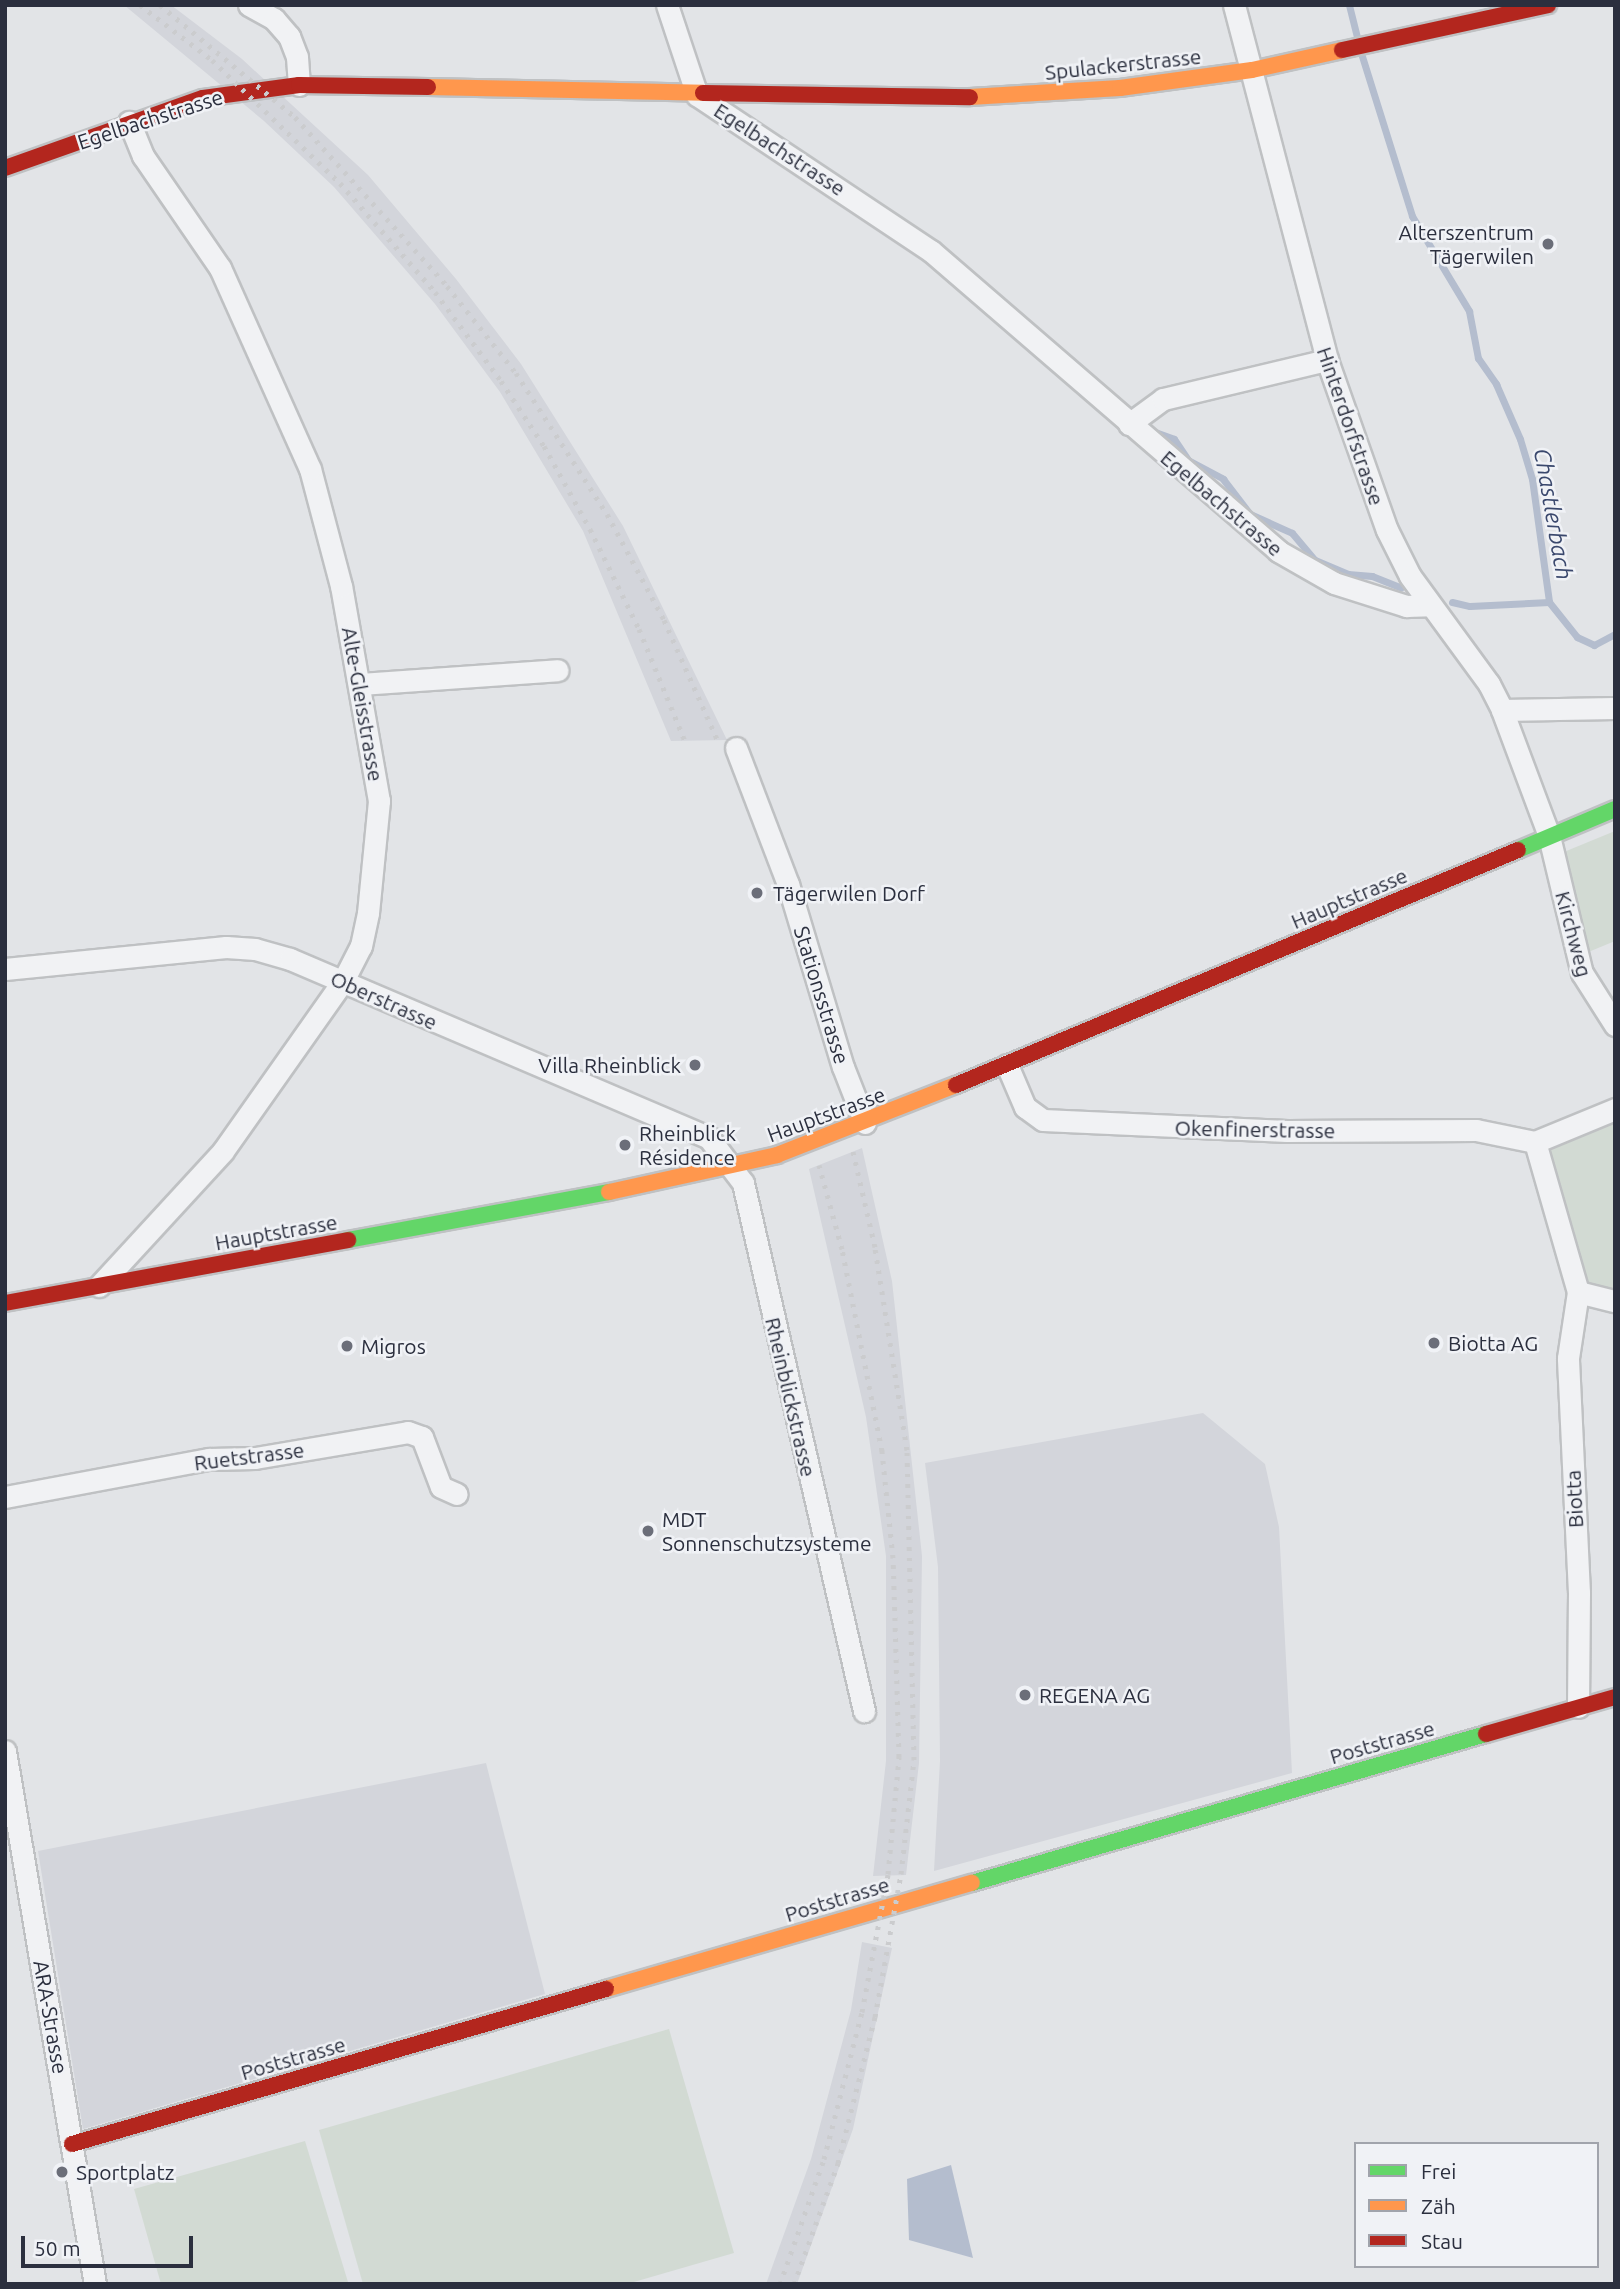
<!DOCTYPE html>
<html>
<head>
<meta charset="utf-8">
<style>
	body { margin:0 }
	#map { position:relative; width:1620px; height:2289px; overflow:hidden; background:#e2e4e7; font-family:Ubuntu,sans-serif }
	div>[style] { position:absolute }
	.built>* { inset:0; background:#d3d5db }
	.green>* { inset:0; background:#d2dad3 }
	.water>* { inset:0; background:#b4bdce }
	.stream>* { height:7px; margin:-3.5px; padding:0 3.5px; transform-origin:3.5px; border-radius:3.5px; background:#b4bdce }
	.roads { filter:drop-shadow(2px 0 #bfc1c3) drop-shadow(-2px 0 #bfc1c3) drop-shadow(0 2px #bfc1c3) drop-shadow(0 -2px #bfc1c3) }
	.street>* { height:21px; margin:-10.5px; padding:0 10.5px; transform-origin:10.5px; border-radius:10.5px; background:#f1f2f4 }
	.fast>* { height:16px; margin:-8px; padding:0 8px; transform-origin:8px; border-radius:8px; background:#63d668 }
	.slow>* { height:16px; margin:-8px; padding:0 8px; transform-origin:8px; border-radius:8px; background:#ff974d }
	.jam>* { height:16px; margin:-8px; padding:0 8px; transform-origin:8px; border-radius:8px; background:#b3261e }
	.rail>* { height:5px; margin-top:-2.5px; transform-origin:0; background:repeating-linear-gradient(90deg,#cbccce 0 3.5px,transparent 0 10.5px) }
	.dots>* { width:19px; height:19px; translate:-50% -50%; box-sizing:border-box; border:4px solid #f0f2f6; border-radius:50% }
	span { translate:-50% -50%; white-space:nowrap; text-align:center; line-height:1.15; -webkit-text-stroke:5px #f0f2f6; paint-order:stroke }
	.street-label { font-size:21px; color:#2b2f3e }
	.poi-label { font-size:21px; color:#2b2f3e }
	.right { translate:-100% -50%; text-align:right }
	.left { translate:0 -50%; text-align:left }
	.water-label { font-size:23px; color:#3a486d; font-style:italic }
	.frame { position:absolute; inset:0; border:7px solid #2b2f3e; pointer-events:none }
	.legend { position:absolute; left:1354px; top:2142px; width:245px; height:126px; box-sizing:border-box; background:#f0f2f6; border:2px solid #a1a4ac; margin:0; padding:9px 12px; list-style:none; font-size:21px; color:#2b2f3e }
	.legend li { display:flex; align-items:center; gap:14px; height:35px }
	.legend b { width:35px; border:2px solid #a1a4ac }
	.scale { position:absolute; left:21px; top:2236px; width:172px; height:32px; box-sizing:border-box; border:4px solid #2b2f3e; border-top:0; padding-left:9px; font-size:21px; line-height:24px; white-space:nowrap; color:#2b2f3e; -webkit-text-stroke:5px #f0f2f6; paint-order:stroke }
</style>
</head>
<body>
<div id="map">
	<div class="built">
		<div style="clip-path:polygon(124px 5px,171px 5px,242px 59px,368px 175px,456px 279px,521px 364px,623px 526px,727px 740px,671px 741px,583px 531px,500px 392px,435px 304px,334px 187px,264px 121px)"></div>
		<div style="clip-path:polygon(862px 1148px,892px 1281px,922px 1556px,919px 1763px,906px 1875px,873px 1876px,886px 1761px,886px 1556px,866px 1417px,809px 1169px)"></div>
		<div style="clip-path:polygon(1203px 1413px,1265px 1464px,1279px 1527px,1292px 1773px,934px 1871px,940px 1761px,938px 1567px,925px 1463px)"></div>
		<div style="clip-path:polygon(486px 1763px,545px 1994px,83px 2129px,38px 1851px)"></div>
		<div style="clip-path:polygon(862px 1942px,892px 1948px,853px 2129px,797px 2284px,766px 2284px,811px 2159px,851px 2010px)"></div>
	</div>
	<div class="green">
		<div style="clip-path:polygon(1615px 831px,1615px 941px,1586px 953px,1559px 854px)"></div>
		<div style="clip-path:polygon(1615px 1115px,1615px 1301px,1578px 1292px,1535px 1142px)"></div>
		<div style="clip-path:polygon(669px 2029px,734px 2253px,627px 2284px,363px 2284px,319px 2130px)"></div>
		<div style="clip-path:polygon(305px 2141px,348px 2282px,161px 2284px,134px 2189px)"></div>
	</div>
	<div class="water">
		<div style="clip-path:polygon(951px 2165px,973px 2258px,909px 2240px,907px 2179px)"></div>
	</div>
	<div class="stream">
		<div style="left:1349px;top:5px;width:34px;rotate:76deg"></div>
		<div style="left:1361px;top:53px;width:171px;rotate:72.6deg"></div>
		<div style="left:1412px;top:216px;width:111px;rotate:59deg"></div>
		<div style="left:1469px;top:311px;width:48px;rotate:79.2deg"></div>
		<div style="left:1478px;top:358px;width:32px;rotate:55deg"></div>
		<div style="left:1496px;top:384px;width:60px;rotate:66.4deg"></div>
		<div style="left:1520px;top:439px;width:42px;rotate:73.3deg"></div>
		<div style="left:1532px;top:479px;width:124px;rotate:82.1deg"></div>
		<div style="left:1549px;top:602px;width:45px;rotate:51.3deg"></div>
		<div style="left:1577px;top:637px;width:19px;rotate:25deg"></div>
		<div style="left:1594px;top:645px;width:24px;rotate:-28deg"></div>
		<div style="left:1155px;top:432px;width:20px;rotate:20deg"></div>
		<div style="left:1174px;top:439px;width:25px;rotate:56deg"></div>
		<div style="left:1188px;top:460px;width:40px;rotate:28deg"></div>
		<div style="left:1223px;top:479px;width:44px;rotate:52.4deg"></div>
		<div style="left:1250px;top:514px;width:46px;rotate:24.3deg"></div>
		<div style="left:1292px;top:533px;width:35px;rotate:50deg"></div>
		<div style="left:1315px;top:560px;width:36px;rotate:23deg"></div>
		<div style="left:1348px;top:574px;width:24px;rotate:5deg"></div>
		<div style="left:1372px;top:576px;width:31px;rotate:22deg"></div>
		<div style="left:1452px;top:602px;width:18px;rotate:13deg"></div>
		<div style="left:1470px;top:606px;width:79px;rotate:-2.9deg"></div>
	</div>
	<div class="roads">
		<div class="street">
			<div style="left:249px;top:5px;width:29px;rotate:29deg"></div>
			<div style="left:274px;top:19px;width:23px;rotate:49deg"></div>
			<div style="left:289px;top:36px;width:22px;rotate:69deg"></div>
			<div style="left:297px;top:57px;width:28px;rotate:86deg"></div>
			<div style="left:667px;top:5px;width:95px;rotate:71.6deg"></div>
			<div style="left:697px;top:95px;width:281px;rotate:33.7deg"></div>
			<div style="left:931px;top:251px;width:459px;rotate:40.8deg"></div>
			<div style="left:1278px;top:551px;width:64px;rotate:29.7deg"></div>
			<div style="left:1334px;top:583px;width:76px;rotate:17.7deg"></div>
			<div style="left:1406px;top:606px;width:24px;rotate:-2deg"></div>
			<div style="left:1234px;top:5px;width:367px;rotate:75.3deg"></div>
			<div style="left:1327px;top:360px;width:180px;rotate:70.6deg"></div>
			<div style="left:1387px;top:530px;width:51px;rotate:63.4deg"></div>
			<div style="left:1410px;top:576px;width:134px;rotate:53.8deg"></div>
			<div style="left:1489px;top:684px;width:29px;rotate:63deg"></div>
			<div style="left:1502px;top:710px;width:113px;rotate:-1deg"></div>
			<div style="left:1129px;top:424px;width:42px;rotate:-36.3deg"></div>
			<div style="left:1163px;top:399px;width:169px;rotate:-13.4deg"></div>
			<div style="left:360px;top:684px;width:198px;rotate:-4deg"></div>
			<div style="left:1502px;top:710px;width:134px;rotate:69.5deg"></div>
			<div style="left:1549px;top:836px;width:141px;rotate:76.5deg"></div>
			<div style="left:1582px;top:973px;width:62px;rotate:57.6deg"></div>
			<div style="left:736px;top:748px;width:146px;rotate:69.1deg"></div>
			<div style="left:788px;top:884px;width:191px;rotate:73.3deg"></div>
			<div style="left:843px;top:1067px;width:60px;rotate:68.6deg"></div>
			<div style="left:5px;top:969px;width:222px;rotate:-5.7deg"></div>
			<div style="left:226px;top:947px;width:29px;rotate:4deg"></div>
			<div style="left:255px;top:949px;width:36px;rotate:16deg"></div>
			<div style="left:290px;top:959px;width:456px;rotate:23.1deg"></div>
			<div style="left:709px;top:1138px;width:56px;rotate:52.9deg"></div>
			<div style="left:743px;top:1183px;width:542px;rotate:77.09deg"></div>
			<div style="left:1007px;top:1065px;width:46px;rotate:66.8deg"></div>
			<div style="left:1025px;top:1107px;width:22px;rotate:36deg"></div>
			<div style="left:1043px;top:1120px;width:244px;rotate:2.6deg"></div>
			<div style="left:1287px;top:1131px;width:189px;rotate:-0.3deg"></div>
			<div style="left:1476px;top:1130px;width:60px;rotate:11.5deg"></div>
			<div style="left:1535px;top:1142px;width:156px;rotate:74deg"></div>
			<div style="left:1578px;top:1292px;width:38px;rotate:14deg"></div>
			<div style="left:1535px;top:1142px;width:87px;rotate:-22.4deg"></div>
			<div style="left:99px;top:1286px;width:183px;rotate:-47.4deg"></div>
			<div style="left:223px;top:1151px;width:208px;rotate:-54.8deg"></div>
			<div style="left:343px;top:981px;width:39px;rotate:-63deg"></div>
			<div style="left:361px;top:946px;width:34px;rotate:-78deg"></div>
			<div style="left:368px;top:913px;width:113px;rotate:-84.4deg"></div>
			<div style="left:379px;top:801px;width:218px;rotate:-100deg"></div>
			<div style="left:341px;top:586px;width:121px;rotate:-104.8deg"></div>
			<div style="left:310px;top:469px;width:220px;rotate:-114.1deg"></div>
			<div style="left:220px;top:268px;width:136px;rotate:-124.5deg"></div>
			<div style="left:143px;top:156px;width:37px;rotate:-112deg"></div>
			<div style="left:5px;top:1497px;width:208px;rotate:-10.6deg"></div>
			<div style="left:209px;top:1459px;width:46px;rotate:-1.2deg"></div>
			<div style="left:255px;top:1458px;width:155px;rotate:-9.6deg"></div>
			<div style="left:408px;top:1432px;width:15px;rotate:20deg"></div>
			<div style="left:422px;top:1437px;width:53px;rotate:69.2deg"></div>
			<div style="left:441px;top:1487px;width:17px;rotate:24deg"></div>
			<div style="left:1578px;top:1707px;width:114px;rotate:-89.5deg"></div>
			<div style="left:1579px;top:1593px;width:235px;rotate:-92.7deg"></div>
			<div style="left:1568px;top:1358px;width:67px;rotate:-81.4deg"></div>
			<div style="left:5px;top:1751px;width:541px;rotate:80.42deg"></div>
		</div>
		<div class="fast">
			<div style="left:1518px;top:850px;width:105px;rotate:-22.9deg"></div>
			<div style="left:348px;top:1240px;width:265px;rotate:-10.4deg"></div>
			<div style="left:972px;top:1883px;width:535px;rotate:-16.17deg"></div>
		</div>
		<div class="slow">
			<div style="left:428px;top:87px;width:275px;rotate:1.2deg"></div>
			<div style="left:970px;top:97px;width:150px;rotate:-3.4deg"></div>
			<div style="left:1120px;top:88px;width:133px;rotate:-7.8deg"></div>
			<div style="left:1252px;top:70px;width:92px;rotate:-12.5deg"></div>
			<div style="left:609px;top:1192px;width:172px;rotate:-12.4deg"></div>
			<div style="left:777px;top:1155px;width:192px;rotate:-21.4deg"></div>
			<div style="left:606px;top:1989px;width:381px;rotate:-16.2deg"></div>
		</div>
		<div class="jam">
			<div style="left:1342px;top:50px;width:211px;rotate:-12.3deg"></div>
			<div style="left:703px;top:93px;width:267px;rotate:0.9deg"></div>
			<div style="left:5px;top:168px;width:210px;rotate:-19.5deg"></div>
			<div style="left:203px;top:98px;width:97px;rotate:-7.7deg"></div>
			<div style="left:299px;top:85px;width:129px;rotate:0.9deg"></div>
			<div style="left:956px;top:1085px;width:609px;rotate:-22.69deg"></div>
			<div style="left:5px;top:1303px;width:349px;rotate:-10.4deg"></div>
			<div style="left:1486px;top:1734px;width:134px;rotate:-16deg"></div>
			<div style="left:72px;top:2144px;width:556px;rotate:-16.19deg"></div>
		</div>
	</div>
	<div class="rail">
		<div style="left:140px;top:5px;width:91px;rotate:37.4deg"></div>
		<div style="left:212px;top:60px;width:178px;rotate:43.9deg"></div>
		<div style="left:340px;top:183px;width:145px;rotate:48.9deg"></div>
		<div style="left:435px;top:292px;width:111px;rotate:53.4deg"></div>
		<div style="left:501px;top:381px;width:78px;rotate:56.5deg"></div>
		<div style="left:544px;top:446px;width:95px;rotate:61deg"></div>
		<div style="left:590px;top:529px;width:111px;rotate:63.9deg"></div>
		<div style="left:639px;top:629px;width:121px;rotate:67.7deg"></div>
		<div style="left:160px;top:5px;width:175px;rotate:39.7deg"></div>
		<div style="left:295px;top:117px;width:227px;rotate:48deg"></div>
		<div style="left:447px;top:286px;width:111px;rotate:51.6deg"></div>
		<div style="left:516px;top:373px;width:168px;rotate:57.2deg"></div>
		<div style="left:607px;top:514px;width:120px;rotate:61.7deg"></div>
		<div style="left:664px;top:620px;width:130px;rotate:66deg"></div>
		<div style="left:780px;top:2284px;width:133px;rotate:-70.6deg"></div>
		<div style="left:824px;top:2159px;width:152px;rotate:-75.5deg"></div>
		<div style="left:862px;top:2012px;width:140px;rotate:-79.3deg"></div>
		<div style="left:888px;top:1874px;width:118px;rotate:-84.6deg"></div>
		<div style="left:899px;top:1757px;width:199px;rotate:-91.7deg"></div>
		<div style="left:893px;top:1558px;width:108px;rotate:-95.9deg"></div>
		<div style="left:882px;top:1451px;width:206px;rotate:-101.2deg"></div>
		<div style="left:842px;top:1249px;width:87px;rotate:-105.3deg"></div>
		<div style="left:794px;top:2284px;width:129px;rotate:-70deg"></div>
		<div style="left:838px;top:2163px;width:151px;rotate:-75.8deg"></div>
		<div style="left:875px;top:2017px;width:145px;rotate:-79.7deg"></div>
		<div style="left:901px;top:1874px;width:115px;rotate:-83.5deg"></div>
		<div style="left:914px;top:1760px;width:310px;rotate:-91.3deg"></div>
		<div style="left:907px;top:1450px;width:206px;rotate:-99deg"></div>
		<div style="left:875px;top:1247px;width:98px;rotate:-103deg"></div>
	</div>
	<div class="dots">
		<div style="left:1548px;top:244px;background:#6b6e79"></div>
		<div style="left:757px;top:893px;background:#6b6e79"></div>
		<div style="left:695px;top:1065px;background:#6b6e79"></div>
		<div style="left:625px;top:1145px;background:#6b6e79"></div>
		<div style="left:1434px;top:1343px;background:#6b6e79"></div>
		<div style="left:347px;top:1346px;background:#6b6e79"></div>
		<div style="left:648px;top:1531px;background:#6b6e79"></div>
		<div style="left:1025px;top:1695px;background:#6b6e79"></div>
		<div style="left:62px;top:2172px;background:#6b6e79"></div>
	</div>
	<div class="street-label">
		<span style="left:1123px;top:64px;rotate:-6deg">Spulackerstrasse</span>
		<span style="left:150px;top:119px;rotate:-18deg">Egelbachstrasse</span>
		<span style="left:780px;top:149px;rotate:33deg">Egelbachstrasse</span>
		<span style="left:1351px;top:426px;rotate:71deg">Hinterdorfstrasse</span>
		<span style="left:1222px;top:503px;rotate:40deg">Egelbachstrasse</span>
		<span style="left:363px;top:704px;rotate:80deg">Alte-Gleisstrasse</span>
		<span style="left:1349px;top:898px;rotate:-23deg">Hauptstrasse</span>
		<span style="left:1574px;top:934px;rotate:75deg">Kirchweg</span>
		<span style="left:822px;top:995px;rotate:73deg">Stationsstrasse</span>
		<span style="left:384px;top:1000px;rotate:24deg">Oberstrasse</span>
		<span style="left:826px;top:1114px;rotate:-20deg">Hauptstrasse</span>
		<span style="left:1255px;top:1129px;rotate:1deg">Okenfinerstrasse</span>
		<span style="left:276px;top:1232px;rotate:-10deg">Hauptstrasse</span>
		<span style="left:791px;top:1397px;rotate:77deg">Rheinblickstrasse</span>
		<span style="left:249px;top:1456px;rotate:-7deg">Ruetstrasse</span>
		<span style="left:1574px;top:1499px;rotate:-93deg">Biotta</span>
		<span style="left:1382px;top:1742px;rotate:-16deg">Poststrasse</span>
		<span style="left:837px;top:1899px;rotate:-17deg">Poststrasse</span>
		<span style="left:51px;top:2017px;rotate:80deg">ARA-Strasse</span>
		<span style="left:293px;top:2058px;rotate:-16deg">Poststrasse</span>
	</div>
	<div class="poi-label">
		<span class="right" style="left:1534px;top:244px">Alterszentrum<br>Tägerwilen</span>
		<span class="left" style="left:773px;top:893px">Tägerwilen Dorf</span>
		<span class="right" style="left:681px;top:1065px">Villa Rheinblick</span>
		<span class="left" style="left:639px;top:1145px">Rheinblick<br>Résidence</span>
		<span class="left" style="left:1448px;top:1343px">Biotta AG</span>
		<span class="left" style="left:361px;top:1346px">Migros</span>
		<span class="left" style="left:662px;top:1531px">MDT<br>Sonnenschutzsysteme</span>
		<span class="left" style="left:1039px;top:1695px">REGENA AG</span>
		<span class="left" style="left:76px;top:2172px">Sportplatz</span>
	</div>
	<div class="water-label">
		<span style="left:1553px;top:514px;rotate:80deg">Chastlerbach</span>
	</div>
	<div class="frame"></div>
	<ul class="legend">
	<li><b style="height:9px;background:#63d668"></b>Frei</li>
	<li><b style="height:9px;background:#ff974d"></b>Zäh</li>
	<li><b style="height:9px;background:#b3261e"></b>Stau</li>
	</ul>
	<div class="scale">50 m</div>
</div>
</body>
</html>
